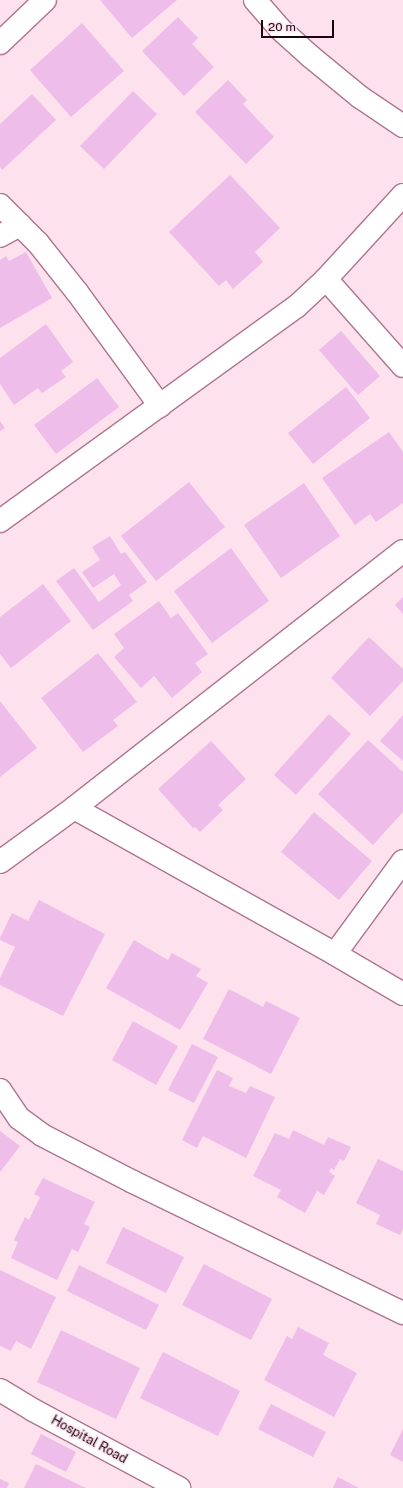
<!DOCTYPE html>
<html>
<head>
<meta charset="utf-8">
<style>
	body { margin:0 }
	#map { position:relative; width:403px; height:1488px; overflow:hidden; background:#fde2ee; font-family:"Public Sans",sans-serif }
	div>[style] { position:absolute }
	.building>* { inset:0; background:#eebdea }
	.roads { filter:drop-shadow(1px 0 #ae7491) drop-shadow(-1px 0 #ae7491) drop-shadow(0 1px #ae7491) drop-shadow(0 -1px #ae7491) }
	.minor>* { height:22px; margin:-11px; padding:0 11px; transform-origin:11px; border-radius:11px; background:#fff }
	span { translate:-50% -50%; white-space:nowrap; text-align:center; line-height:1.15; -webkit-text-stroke:3px #fde2ee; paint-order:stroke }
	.street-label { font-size:13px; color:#19050f }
	.scale { position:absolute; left:261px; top:20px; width:73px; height:18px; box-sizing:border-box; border:2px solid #19050f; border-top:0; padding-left:5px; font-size:12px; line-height:14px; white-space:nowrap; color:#19050f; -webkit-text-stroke:3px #fde2ee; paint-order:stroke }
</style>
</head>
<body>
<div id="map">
	<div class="building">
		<div style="clip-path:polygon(100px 0,177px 0,132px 38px)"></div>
		<div style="clip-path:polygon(178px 17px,198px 38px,192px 44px,214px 67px,184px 96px,142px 51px)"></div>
		<div style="clip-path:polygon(82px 23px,124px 71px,71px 117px,30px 70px)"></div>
		<div style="clip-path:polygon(228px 80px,247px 100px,243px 104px,274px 137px,246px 164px,195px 112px)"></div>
		<div style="clip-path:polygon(133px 91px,157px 114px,104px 169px,80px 146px)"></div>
		<div style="clip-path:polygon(32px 94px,56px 120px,2px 170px,0 167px,0 124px)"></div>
		<div style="clip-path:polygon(230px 175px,280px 228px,255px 252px,263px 262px,233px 289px,226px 280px,219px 286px,169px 232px)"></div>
		<div style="clip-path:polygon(26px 252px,52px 298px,0 328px,0 260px,6px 256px,9px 261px)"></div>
		<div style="clip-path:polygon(46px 324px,73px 362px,61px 371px,66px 377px,42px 393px,38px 388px,14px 405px,0 384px,0 358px)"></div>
		<div style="clip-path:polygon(341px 331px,380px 376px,358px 395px,319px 350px)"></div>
		<div style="clip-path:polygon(97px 378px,119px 407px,56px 454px,34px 425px)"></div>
		<div style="clip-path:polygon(346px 387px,370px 418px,313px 464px,288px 433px)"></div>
		<div style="clip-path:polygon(0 421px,5px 428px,0 431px)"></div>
		<div style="clip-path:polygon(389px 432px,403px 452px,403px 503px,376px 522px,370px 514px,355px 525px,322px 478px)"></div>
		<div style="clip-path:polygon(189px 482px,225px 527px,156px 581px,121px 536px)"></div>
		<div style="clip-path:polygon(304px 483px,340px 536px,281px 578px,244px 525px)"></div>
		<div style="clip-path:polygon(110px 536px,121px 554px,125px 552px,147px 582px,129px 595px,133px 601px,93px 630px,56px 581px,74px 568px,99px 602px,121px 585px,114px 574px,93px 588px,82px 572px,100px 560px,92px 547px)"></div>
		<div style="clip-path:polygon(231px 548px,269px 601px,212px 643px,174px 591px)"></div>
		<div style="clip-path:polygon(43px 584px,71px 621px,11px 668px,0 654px,0 617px)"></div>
		<div style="clip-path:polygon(403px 597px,403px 614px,395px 605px)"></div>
		<div style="clip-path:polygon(159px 601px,171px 618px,178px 613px,208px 654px,195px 663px,202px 672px,172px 698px,154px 676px,141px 688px,114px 657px,124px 648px,114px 634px)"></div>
		<div style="clip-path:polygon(369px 637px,403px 669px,403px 681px,370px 716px,331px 678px)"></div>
		<div style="clip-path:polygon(98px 653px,137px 702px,113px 720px,118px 726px,83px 752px,41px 698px)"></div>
		<div style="clip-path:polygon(0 701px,37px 748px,0 777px)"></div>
		<div style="clip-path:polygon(329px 714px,351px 734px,296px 795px,274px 775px)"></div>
		<div style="clip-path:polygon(403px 715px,403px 761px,380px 741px)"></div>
		<div style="clip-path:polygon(368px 740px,403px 772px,403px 812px,373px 845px,318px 794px)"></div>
		<div style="clip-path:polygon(211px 741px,246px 779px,218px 805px,223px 810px,200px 832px,195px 827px,193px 828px,158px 789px)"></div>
		<div style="clip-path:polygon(314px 812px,372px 861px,339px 900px,281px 852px)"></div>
		<div style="clip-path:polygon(39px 900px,105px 934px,63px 1016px,0 985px,0 978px,15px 947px,0 940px,0 938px,12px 913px,28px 921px)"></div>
		<div style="clip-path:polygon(134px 940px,168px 960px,172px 953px,201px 969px,196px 976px,208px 983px,180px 1030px,106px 988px)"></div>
		<div style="clip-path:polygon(229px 989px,263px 1007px,266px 1001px,300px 1018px,271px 1074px,203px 1039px)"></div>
		<div style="clip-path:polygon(133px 1021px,178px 1046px,156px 1085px,112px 1060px)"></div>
		<div style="clip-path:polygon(192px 1044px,218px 1057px,194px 1103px,168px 1090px)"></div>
		<div style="clip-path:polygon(217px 1070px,233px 1078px,229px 1086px,246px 1093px,250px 1086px,275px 1097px,246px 1158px,203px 1136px,197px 1148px,182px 1140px)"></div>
		<div style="clip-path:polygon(293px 1130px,324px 1145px,328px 1137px,351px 1147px,344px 1161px,340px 1159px,334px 1170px,331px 1168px,329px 1172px,335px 1176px,324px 1195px,317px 1191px,305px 1213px,277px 1197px,281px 1190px,253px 1176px,275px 1133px,289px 1139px)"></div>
		<div style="clip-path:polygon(0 1131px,20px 1146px,0 1172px)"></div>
		<div style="clip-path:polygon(378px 1159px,403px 1171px,403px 1229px,400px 1235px,376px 1224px,380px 1215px,356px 1203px)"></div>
		<div style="clip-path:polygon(43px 1178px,95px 1202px,84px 1224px,90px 1227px,78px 1252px,72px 1249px,57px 1280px,11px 1258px,18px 1242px,14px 1240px,25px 1217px,29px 1220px,40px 1197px,34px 1194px)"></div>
		<div style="clip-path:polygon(123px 1227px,184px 1257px,166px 1293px,106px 1263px)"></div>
		<div style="clip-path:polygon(204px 1264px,272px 1299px,251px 1340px,182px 1305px)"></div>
		<div style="clip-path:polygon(79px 1265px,159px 1305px,146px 1330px,67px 1291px)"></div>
		<div style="clip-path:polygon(0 1270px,56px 1297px,31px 1349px,16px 1341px,11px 1351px,0 1346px)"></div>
		<div style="clip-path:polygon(298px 1327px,329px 1343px,323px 1355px,357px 1373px,334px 1417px,264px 1380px,287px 1336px,292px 1339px)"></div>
		<div style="clip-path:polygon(61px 1330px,140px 1368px,116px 1419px,37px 1382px)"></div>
		<div style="clip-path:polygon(163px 1352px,240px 1391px,218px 1436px,140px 1398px)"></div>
		<div style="clip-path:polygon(271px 1404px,326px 1432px,313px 1457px,258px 1429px)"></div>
		<div style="clip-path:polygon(403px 1429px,403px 1462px,390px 1455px)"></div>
		<div style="clip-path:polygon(41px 1434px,76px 1452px,66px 1472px,31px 1454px)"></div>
		<div style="clip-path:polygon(36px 1464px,86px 1488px,24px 1488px)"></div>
		<div style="clip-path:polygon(338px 1477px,359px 1488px,333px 1488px)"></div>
		<div style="clip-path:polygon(0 1479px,9px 1483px,7px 1488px,0 1488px)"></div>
	</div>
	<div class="roads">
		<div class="minor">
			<div style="left:255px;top:0;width:37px;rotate:49deg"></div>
			<div style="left:279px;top:28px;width:42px;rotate:42.1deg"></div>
			<div style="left:310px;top:56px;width:65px;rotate:39.4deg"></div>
			<div style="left:360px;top:97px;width:52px;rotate:34deg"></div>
			<div style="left:0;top:43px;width:62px;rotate:-43.7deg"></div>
			<div style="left:0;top:205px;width:54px;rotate:45deg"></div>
			<div style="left:38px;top:243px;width:63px;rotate:51.5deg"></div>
			<div style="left:77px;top:292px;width:141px;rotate:53.9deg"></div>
			<div style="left:0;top:236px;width:23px;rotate:-29deg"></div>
			<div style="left:326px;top:279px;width:116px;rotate:48.5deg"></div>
			<div style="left:0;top:521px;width:365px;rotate:-35.9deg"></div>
			<div style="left:296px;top:307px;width:41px;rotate:-43deg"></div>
			<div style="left:326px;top:279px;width:114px;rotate:-47.5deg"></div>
			<div style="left:74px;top:808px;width:299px;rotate:29.2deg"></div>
			<div style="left:403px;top:861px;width:115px;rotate:126.2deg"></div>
			<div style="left:335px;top:954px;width:79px;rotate:30.5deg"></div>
			<div style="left:0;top:862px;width:92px;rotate:-36.1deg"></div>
			<div style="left:74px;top:808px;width:417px;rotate:-38deg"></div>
			<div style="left:0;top:1090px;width:34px;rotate:56deg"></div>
			<div style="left:19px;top:1118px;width:29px;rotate:36deg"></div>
			<div style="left:42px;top:1135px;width:102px;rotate:27.3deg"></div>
			<div style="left:133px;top:1182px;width:300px;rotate:25.9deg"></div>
			<div style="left:0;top:1390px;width:39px;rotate:31deg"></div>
			<div style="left:33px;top:1410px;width:166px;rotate:28.1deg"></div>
		</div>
	</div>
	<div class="street-label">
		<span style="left:89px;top:1440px;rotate:29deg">Hospital Road</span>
	</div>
	<div class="scale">20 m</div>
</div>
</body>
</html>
